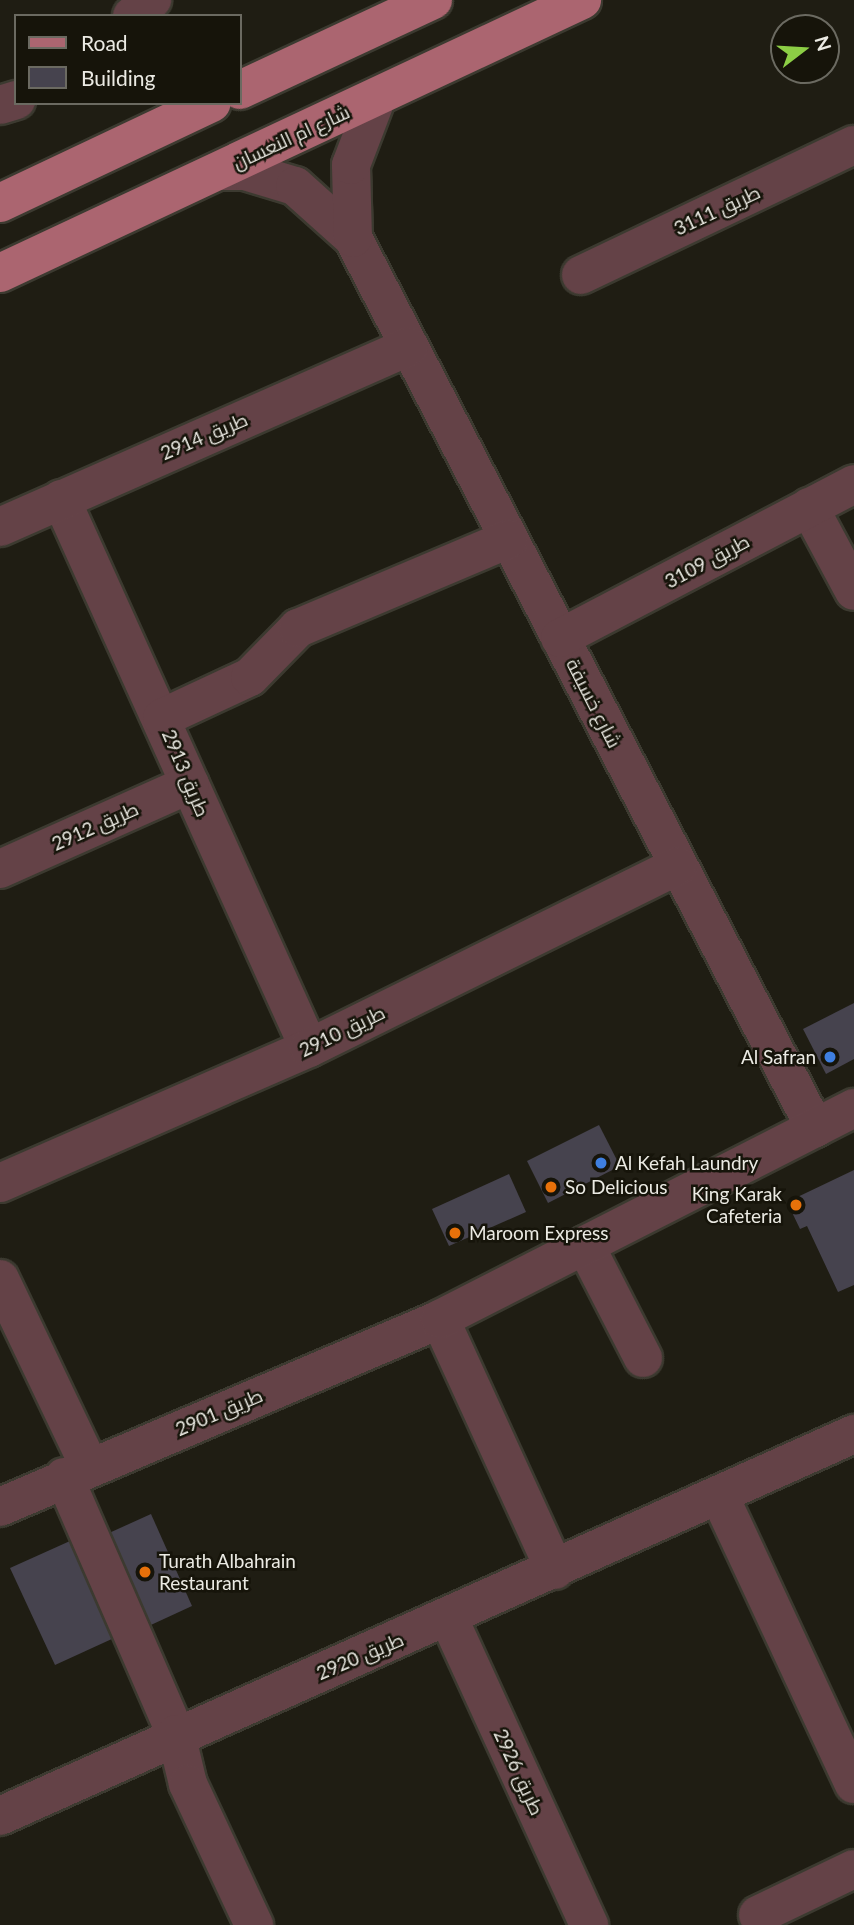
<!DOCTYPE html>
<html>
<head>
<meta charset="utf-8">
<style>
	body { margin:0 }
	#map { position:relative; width:854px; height:1925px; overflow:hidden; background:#1f1d13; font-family:Lato,Cairo,sans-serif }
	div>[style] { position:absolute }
	.building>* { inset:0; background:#46434e }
	.roads { filter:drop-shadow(2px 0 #3c3a30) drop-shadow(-2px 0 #3c3a30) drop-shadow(0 2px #3c3a30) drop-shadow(0 -2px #3c3a30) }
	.minor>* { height:38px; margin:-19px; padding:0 19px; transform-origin:19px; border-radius:19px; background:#644247 }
	.major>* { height:38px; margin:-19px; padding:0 19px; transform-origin:19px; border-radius:19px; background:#ab6570 }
	.dots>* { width:19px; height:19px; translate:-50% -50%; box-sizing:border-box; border:4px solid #16140a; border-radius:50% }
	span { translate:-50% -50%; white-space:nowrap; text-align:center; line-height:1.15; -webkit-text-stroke:5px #16140a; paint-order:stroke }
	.street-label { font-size:19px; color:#ebeae3 }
	.poi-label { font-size:19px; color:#ebeae3 }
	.right { translate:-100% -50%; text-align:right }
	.left { translate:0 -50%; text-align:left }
	.legend { position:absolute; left:14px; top:14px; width:228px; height:91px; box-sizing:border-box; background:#16140a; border:2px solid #6b6a61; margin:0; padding:9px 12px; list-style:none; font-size:21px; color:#ebeae3 }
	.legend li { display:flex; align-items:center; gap:14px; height:35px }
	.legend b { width:35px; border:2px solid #6b6a61 }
	.north { position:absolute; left:770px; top:14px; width:70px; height:70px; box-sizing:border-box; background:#16140a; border:2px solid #6b6a61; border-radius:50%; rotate:73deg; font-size:19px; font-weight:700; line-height:28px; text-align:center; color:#ebeae3 }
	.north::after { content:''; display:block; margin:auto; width:24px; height:32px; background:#8cce45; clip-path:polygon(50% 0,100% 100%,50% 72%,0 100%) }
</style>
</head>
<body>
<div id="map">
	<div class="building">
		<div style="clip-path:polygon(854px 1003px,854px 1059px,826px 1074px,803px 1029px)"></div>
		<div style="clip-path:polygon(599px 1125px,620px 1166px,548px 1203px,527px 1161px)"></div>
		<div style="clip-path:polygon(854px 1170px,854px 1285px,838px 1292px,807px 1226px,800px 1229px,787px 1202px)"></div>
		<div style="clip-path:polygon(509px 1174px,526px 1212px,449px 1246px,432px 1209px)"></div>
		<div style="clip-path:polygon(151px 1514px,192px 1606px,140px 1630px,98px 1538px)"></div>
		<div style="clip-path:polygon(70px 1541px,114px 1638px,55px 1665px,10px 1568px)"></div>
	</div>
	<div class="roads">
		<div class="minor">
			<div style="left:132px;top:16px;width:26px;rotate:-39deg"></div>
			<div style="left:0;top:105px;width:17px;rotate:-17deg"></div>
			<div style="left:219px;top:171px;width:26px"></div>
			<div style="left:245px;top:171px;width:52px;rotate:16.7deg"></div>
			<div style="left:295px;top:186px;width:78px;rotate:41.9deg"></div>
			<div style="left:353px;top:238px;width:1003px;rotate:62.57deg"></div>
			<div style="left:353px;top:238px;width:73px;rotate:-91.6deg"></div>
			<div style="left:351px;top:165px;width:73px;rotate:-69.1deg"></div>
			<div style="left:581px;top:275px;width:302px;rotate:-25.5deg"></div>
			<div style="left:61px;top:499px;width:602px;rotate:65.69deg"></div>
			<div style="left:809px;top:507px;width:95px;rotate:61.8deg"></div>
			<div style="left:0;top:527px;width:447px;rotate:-23.8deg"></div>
			<div style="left:560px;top:638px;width:332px;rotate:-27.6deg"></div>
			<div style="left:162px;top:718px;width:97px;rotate:-25deg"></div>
			<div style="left:250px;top:677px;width:69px;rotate:-45.6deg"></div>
			<div style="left:298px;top:628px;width:229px;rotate:-22.9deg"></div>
			<div style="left:0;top:869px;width:208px;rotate:-24.1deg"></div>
			<div style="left:0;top:1183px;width:337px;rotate:-23.6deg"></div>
			<div style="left:309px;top:1048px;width:411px;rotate:-26.3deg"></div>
			<div style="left:585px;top:1245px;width:127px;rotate:62.8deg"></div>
			<div style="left:0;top:1279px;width:207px;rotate:64.5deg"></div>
			<div style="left:440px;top:1319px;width:276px;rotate:65.4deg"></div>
			<div style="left:64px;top:1477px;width:280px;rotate:66.5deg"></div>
			<div style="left:176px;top:1734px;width:51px;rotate:76.5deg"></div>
			<div style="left:188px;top:1784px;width:156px;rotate:64.9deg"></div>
			<div style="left:719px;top:1495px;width:319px;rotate:65deg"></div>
			<div style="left:0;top:1507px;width:478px;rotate:-23.1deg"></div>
			<div style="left:440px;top:1319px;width:465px;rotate:-27deg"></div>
			<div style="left:449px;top:1619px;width:337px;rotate:65.4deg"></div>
			<div style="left:0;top:1816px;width:936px;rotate:-24.1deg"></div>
			<div style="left:758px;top:1915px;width:106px;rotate:-25.6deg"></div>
		</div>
		<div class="major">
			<div style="left:240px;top:90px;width:213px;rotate:-25deg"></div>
			<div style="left:0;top:203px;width:234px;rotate:-25.3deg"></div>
			<div style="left:0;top:273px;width:643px;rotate:-25.13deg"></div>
		</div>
	</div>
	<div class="dots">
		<div style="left:830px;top:1057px;background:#3f7fe0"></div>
		<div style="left:601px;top:1163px;background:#3f7fe0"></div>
		<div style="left:551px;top:1187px;background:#e8710a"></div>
		<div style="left:796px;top:1205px;background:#e8710a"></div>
		<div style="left:455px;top:1233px;background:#e8710a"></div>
		<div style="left:145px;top:1572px;background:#e8710a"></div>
	</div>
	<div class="street-label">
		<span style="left:291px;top:137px;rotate:-25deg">شارع ام النعسان</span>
		<span style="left:717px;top:210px;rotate:-25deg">طريق 3111</span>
		<span style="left:204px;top:436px;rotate:-23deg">طريق 2914</span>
		<span style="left:707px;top:561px;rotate:-28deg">طريق 3109</span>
		<span style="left:594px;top:703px;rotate:63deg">شارع خسيفة</span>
		<span style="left:186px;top:773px;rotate:67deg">طريق 2913</span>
		<span style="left:95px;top:826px;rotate:-24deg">طريق 2912</span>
		<span style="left:342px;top:1031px;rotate:-26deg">طريق 2910</span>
		<span style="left:219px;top:1412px;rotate:-23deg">طريق 2901</span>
		<span style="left:360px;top:1656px;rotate:-23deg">طريق 2920</span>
		<span style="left:519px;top:1772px;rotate:65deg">طريق 2926</span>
	</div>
	<div class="poi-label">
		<span class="right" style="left:816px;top:1057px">Al Safran</span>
		<span class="left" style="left:615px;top:1163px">Al Kefah Laundry</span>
		<span class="left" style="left:565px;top:1187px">So Delicious</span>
		<span class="right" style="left:782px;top:1205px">King Karak<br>Cafeteria</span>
		<span class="left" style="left:469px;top:1233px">Maroom Express</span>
		<span class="left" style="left:159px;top:1572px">Turath Albahrain<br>Restaurant</span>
	</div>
	<ul class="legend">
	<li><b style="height:9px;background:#ab6570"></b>Road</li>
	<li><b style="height:19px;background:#46434e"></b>Building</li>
	</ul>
	<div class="north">N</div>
</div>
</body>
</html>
